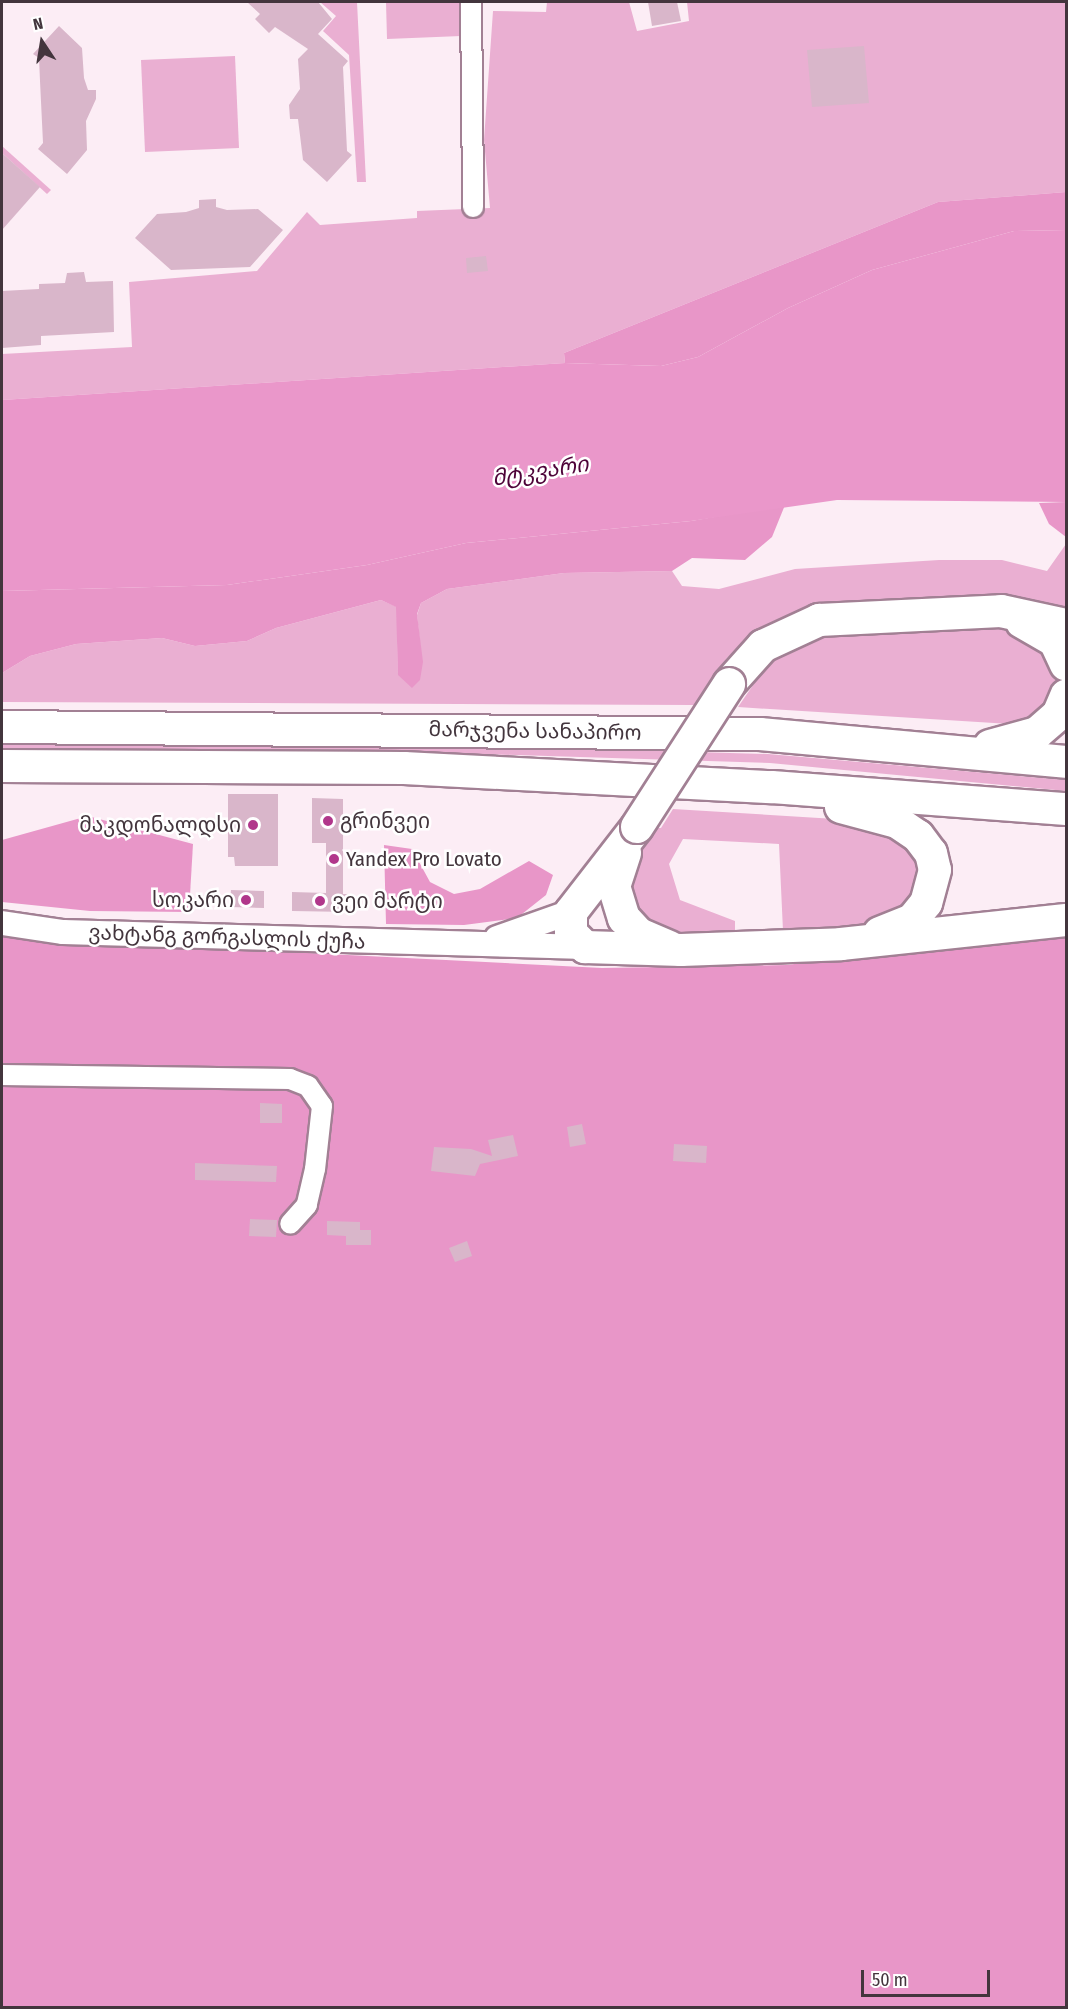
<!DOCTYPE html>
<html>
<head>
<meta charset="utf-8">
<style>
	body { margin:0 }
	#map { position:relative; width:1068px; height:2009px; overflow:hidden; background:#fcedf5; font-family:"Fira Sans Condensed","Noto Sans Georgian",sans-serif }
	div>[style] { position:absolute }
	.green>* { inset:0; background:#eaafd2 }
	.forest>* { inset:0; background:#e896c8 }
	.water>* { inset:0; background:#ea97ca }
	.building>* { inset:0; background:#d9b6ca }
	.roads { filter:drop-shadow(2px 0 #a28094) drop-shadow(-2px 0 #a28094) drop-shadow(0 2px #a28094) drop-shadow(0 -2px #a28094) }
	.minor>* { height:20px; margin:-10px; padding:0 10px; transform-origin:10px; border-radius:10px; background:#fff }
	.tertiary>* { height:24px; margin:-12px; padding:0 12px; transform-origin:12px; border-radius:12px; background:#fff }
	.trunk>* { height:32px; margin:-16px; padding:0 16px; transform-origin:16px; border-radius:16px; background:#fff }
	.bridges { filter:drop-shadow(2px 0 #a28094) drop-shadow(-2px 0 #a28094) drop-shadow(0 2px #a28094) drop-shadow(0 -2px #a28094) }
	.trunk-bridge>* { height:32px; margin:-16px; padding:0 16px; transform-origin:16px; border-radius:16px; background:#fff }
	.dots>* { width:16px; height:16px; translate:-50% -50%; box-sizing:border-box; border:3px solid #fff; border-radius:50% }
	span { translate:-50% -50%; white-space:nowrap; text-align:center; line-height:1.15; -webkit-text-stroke:5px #fff; paint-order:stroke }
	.street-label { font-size:21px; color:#43353d }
	.poi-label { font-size:21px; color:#43353d }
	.left { translate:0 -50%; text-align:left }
	.right { translate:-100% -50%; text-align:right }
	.water-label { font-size:22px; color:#4e0339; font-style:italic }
	.frame { position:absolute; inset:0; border:3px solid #43353d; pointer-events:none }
	.north { position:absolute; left:12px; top:12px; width:60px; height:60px; -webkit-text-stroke:4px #fff; paint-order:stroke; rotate:348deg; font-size:16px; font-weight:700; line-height:24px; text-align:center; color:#43353d }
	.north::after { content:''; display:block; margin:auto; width:21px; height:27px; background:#43353d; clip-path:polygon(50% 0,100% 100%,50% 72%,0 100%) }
	.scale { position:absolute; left:861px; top:1970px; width:129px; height:27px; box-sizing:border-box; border:3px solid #43353d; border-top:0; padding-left:8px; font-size:18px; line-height:21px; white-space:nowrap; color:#43353d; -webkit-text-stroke:4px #fff; paint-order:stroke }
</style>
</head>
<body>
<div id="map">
	<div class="green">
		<div style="clip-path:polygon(320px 2px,357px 2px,366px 182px,357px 182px,349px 55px,323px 31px,336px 16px)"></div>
		<div style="clip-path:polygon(386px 2px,459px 2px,461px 36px,387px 39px)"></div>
		<div style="clip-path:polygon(547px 2px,629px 2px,637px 31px,689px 21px,687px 2px,1066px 2px,1066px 192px,938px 202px,564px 353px,565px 363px,2px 400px,2px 354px,132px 347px,129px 282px,257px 271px,307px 212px,320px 225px,417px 218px,417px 211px,490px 208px,484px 140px,493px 11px,546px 12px)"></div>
		<div style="clip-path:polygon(235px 56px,239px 148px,145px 152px,141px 60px)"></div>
		<div style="clip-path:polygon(2px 146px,51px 190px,47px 194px,2px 153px)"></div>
		<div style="clip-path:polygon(1066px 544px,1066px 615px,822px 605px,752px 636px,727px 658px,694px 705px,2px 702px,2px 673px,30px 656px,76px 644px,162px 638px,195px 646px,247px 641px,276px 628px,381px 600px,397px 607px,398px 675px,422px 662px,417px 615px,421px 603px,447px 589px,564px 573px,672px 571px,682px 586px,719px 589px,795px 569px,939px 560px,1002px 560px,1047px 571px)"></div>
		<div style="clip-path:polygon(975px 628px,1017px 630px,1042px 639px,1060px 667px,1062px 684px,1055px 704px,1023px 723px,1010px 724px,738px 707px,769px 662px,807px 638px)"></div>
		<div style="clip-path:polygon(2px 741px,318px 741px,768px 754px,1066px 780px,1066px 791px,770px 763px,320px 749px,2px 749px)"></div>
		<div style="clip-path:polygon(673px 809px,868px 821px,906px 836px,930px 885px,886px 923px,783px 931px,779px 844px,683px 839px,669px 864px,680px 900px,735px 921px,735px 934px,684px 933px,657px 926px,640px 916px,629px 897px,628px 864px,647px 828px,661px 828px)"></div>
	</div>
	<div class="forest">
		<div style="clip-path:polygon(1066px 192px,1066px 230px,1014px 231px,872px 270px,788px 308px,698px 357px,661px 366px,565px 363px,564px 353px,938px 202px)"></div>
		<div style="clip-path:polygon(1066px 502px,1066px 537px,1049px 524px,1039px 503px)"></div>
		<div style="clip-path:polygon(785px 505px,772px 537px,745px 560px,692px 558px,672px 571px,564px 573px,447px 589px,421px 603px,417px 614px,423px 662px,420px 680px,412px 688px,398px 675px,396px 607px,381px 600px,276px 628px,247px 641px,195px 646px,162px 638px,76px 644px,30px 656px,2px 673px,2px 591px,227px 585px,367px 565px,466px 543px,691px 521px)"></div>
		<div style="clip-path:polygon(88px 816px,193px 844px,189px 912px,90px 911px,2px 902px,2px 840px)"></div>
		<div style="clip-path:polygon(384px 845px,412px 849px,430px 882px,454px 894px,480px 889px,529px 861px,553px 875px,546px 895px,517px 918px,464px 925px,386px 924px)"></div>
		<div style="clip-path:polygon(1066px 927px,1066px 2007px,2px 2007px,2px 932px,54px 940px,602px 968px,787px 965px)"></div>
	</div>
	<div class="water">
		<div style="clip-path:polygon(1066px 230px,1066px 502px,837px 500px,691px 521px,466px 543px,367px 565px,227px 585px,2px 591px,2px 400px,565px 363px,661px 366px,698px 357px,788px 308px,872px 270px,1014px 231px)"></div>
	</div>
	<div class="building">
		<div style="clip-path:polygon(247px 2px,318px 2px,332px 19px,318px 34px,348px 61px,343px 67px,347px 151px,352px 155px,327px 182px,303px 160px,298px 119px,290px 119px,289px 105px,300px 89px,298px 59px,308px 49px,275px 27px,269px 33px,255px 19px,260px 14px)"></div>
		<div style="clip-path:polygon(648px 2px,677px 2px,681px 21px,652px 26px)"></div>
		<div style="clip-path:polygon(59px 26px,82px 48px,84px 78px,88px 90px,96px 90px,96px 99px,86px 121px,87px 150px,67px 174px,38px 149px,43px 143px,40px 81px,39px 58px,33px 54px)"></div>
		<div style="clip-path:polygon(864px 46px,869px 103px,812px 107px,807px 50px)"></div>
		<div style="clip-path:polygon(2px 153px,40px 187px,2px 230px)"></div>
		<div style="clip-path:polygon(216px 199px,216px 207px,227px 210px,258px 209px,283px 230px,250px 267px,171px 270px,135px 238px,157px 214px,186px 212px,199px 208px,199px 200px)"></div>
		<div style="clip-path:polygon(486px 256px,488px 271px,467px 273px,466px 258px)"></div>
		<div style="clip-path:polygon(84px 272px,86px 282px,113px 281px,114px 332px,41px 336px,41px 345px,2px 348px,2px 291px,39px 289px,39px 284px,65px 283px,67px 273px)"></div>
		<div style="clip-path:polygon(228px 794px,278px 794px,278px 866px,235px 866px,234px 857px,228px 857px)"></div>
		<div style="clip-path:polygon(312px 798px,343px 799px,343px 894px,350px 894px,349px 912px,292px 911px,292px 892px,326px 893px,326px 843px,312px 843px)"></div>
		<div style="clip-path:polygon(231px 890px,264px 891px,264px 908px,230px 907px)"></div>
		<div style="clip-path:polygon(260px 1103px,282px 1104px,282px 1123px,260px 1123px)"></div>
		<div style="clip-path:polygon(582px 1124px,586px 1144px,570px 1147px,567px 1127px)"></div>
		<div style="clip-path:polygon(513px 1135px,518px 1156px,480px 1164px,475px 1176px,431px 1171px,434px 1147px,471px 1149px,492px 1156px,488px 1140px)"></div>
		<div style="clip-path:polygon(674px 1144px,707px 1146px,706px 1163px,673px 1161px)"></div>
		<div style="clip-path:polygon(195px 1163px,277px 1166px,276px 1182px,195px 1180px)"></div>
		<div style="clip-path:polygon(250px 1219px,277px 1220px,276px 1237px,249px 1236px)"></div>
		<div style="clip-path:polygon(327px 1221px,360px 1222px,360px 1230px,371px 1230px,371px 1245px,346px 1245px,346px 1236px,327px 1235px)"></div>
		<div style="clip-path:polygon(467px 1241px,472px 1256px,455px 1262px,449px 1248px)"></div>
	</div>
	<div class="roads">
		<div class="minor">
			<div style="left:471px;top:2px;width:205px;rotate:89.4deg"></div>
			<div style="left:2px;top:1075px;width:288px;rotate:0.8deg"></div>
			<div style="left:290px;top:1079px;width:19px;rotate:21deg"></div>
			<div style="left:308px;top:1086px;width:24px;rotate:55deg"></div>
			<div style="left:322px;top:1106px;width:63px;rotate:96.3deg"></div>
			<div style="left:315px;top:1169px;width:37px;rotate:103deg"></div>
			<div style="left:307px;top:1205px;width:25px;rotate:132deg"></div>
		</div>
		<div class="tertiary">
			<div style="left:2px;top:923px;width:62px;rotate:8.4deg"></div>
			<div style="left:63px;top:932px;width:522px;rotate:1.65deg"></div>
			<div style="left:497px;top:938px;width:78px;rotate:-19.4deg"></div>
		</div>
		<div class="trunk">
			<div style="left:1022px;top:622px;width:38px;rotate:30deg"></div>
			<div style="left:1055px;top:641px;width:26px;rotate:65deg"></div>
			<div style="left:729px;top:684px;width:51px;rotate:-48.2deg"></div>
			<div style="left:763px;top:646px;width:62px;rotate:-24.9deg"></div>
			<div style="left:819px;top:620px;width:182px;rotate:-2.8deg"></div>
			<div style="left:1001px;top:611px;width:66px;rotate:12.2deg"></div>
			<div style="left:2px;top:727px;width:758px;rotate:0.53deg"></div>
			<div style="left:760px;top:734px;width:307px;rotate:5.2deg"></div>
			<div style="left:990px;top:746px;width:49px;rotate:-15.5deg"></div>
			<div style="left:1037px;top:733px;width:28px;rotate:-41deg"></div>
			<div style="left:1058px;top:715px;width:21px;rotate:-67deg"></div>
			<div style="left:2px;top:766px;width:402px;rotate:0.3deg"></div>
			<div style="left:404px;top:768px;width:368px;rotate:3deg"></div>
			<div style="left:772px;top:787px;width:295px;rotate:4.3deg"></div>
			<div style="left:841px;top:807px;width:58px;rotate:15deg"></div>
			<div style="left:897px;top:822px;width:25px;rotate:34deg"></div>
			<div style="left:918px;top:836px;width:21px;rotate:53deg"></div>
			<div style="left:931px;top:853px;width:17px;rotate:77deg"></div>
			<div style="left:935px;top:870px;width:34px;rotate:105deg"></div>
			<div style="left:926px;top:903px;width:22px;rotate:129deg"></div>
			<div style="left:912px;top:920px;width:35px;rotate:158deg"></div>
			<div style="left:637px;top:827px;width:108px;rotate:127.8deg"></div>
			<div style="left:571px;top:912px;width:21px;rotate:90deg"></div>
			<div style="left:571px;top:933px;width:20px;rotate:45deg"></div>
			<div style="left:585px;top:947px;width:96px;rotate:1.8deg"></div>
			<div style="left:681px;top:950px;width:160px;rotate:-2.1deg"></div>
			<div style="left:841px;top:944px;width:226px;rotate:-6.1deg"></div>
			<div style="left:625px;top:853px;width:35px;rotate:108deg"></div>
			<div style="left:614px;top:886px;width:34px;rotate:73deg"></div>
			<div style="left:624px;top:918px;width:22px;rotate:47deg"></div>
			<div style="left:639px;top:934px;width:33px;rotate:23deg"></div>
		</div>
	</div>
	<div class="bridges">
		<div class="trunk-bridge">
			<div style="left:637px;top:827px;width:170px;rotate:-57.2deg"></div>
		</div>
	</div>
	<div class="dots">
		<div style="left:328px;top:821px;background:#b1378b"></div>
		<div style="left:253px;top:825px;background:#b1378b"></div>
		<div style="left:334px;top:859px;background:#b1378b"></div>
		<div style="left:246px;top:900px;background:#b1378b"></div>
		<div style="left:320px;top:901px;background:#b1378b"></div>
	</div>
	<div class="street-label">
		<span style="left:535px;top:731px;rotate:1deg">მარჯვენა სანაპირო</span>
		<span style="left:227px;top:937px;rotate:2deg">ვახტანგ გორგასლის ქუჩა</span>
	</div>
	<div class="poi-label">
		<span class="left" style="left:340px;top:821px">გრინვეი</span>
		<span class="right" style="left:241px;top:825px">მაკდონალდსი</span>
		<span class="left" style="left:346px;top:859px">Yandex Pro Lovato</span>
		<span class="right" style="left:234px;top:900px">სოკარი</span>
		<span class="left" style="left:332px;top:901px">ვეი მარტი</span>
	</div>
	<div class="water-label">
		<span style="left:540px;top:471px;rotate:-9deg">მტკვარი</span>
	</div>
	<div class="frame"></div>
	<div class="north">N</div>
	<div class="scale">50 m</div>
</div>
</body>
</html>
